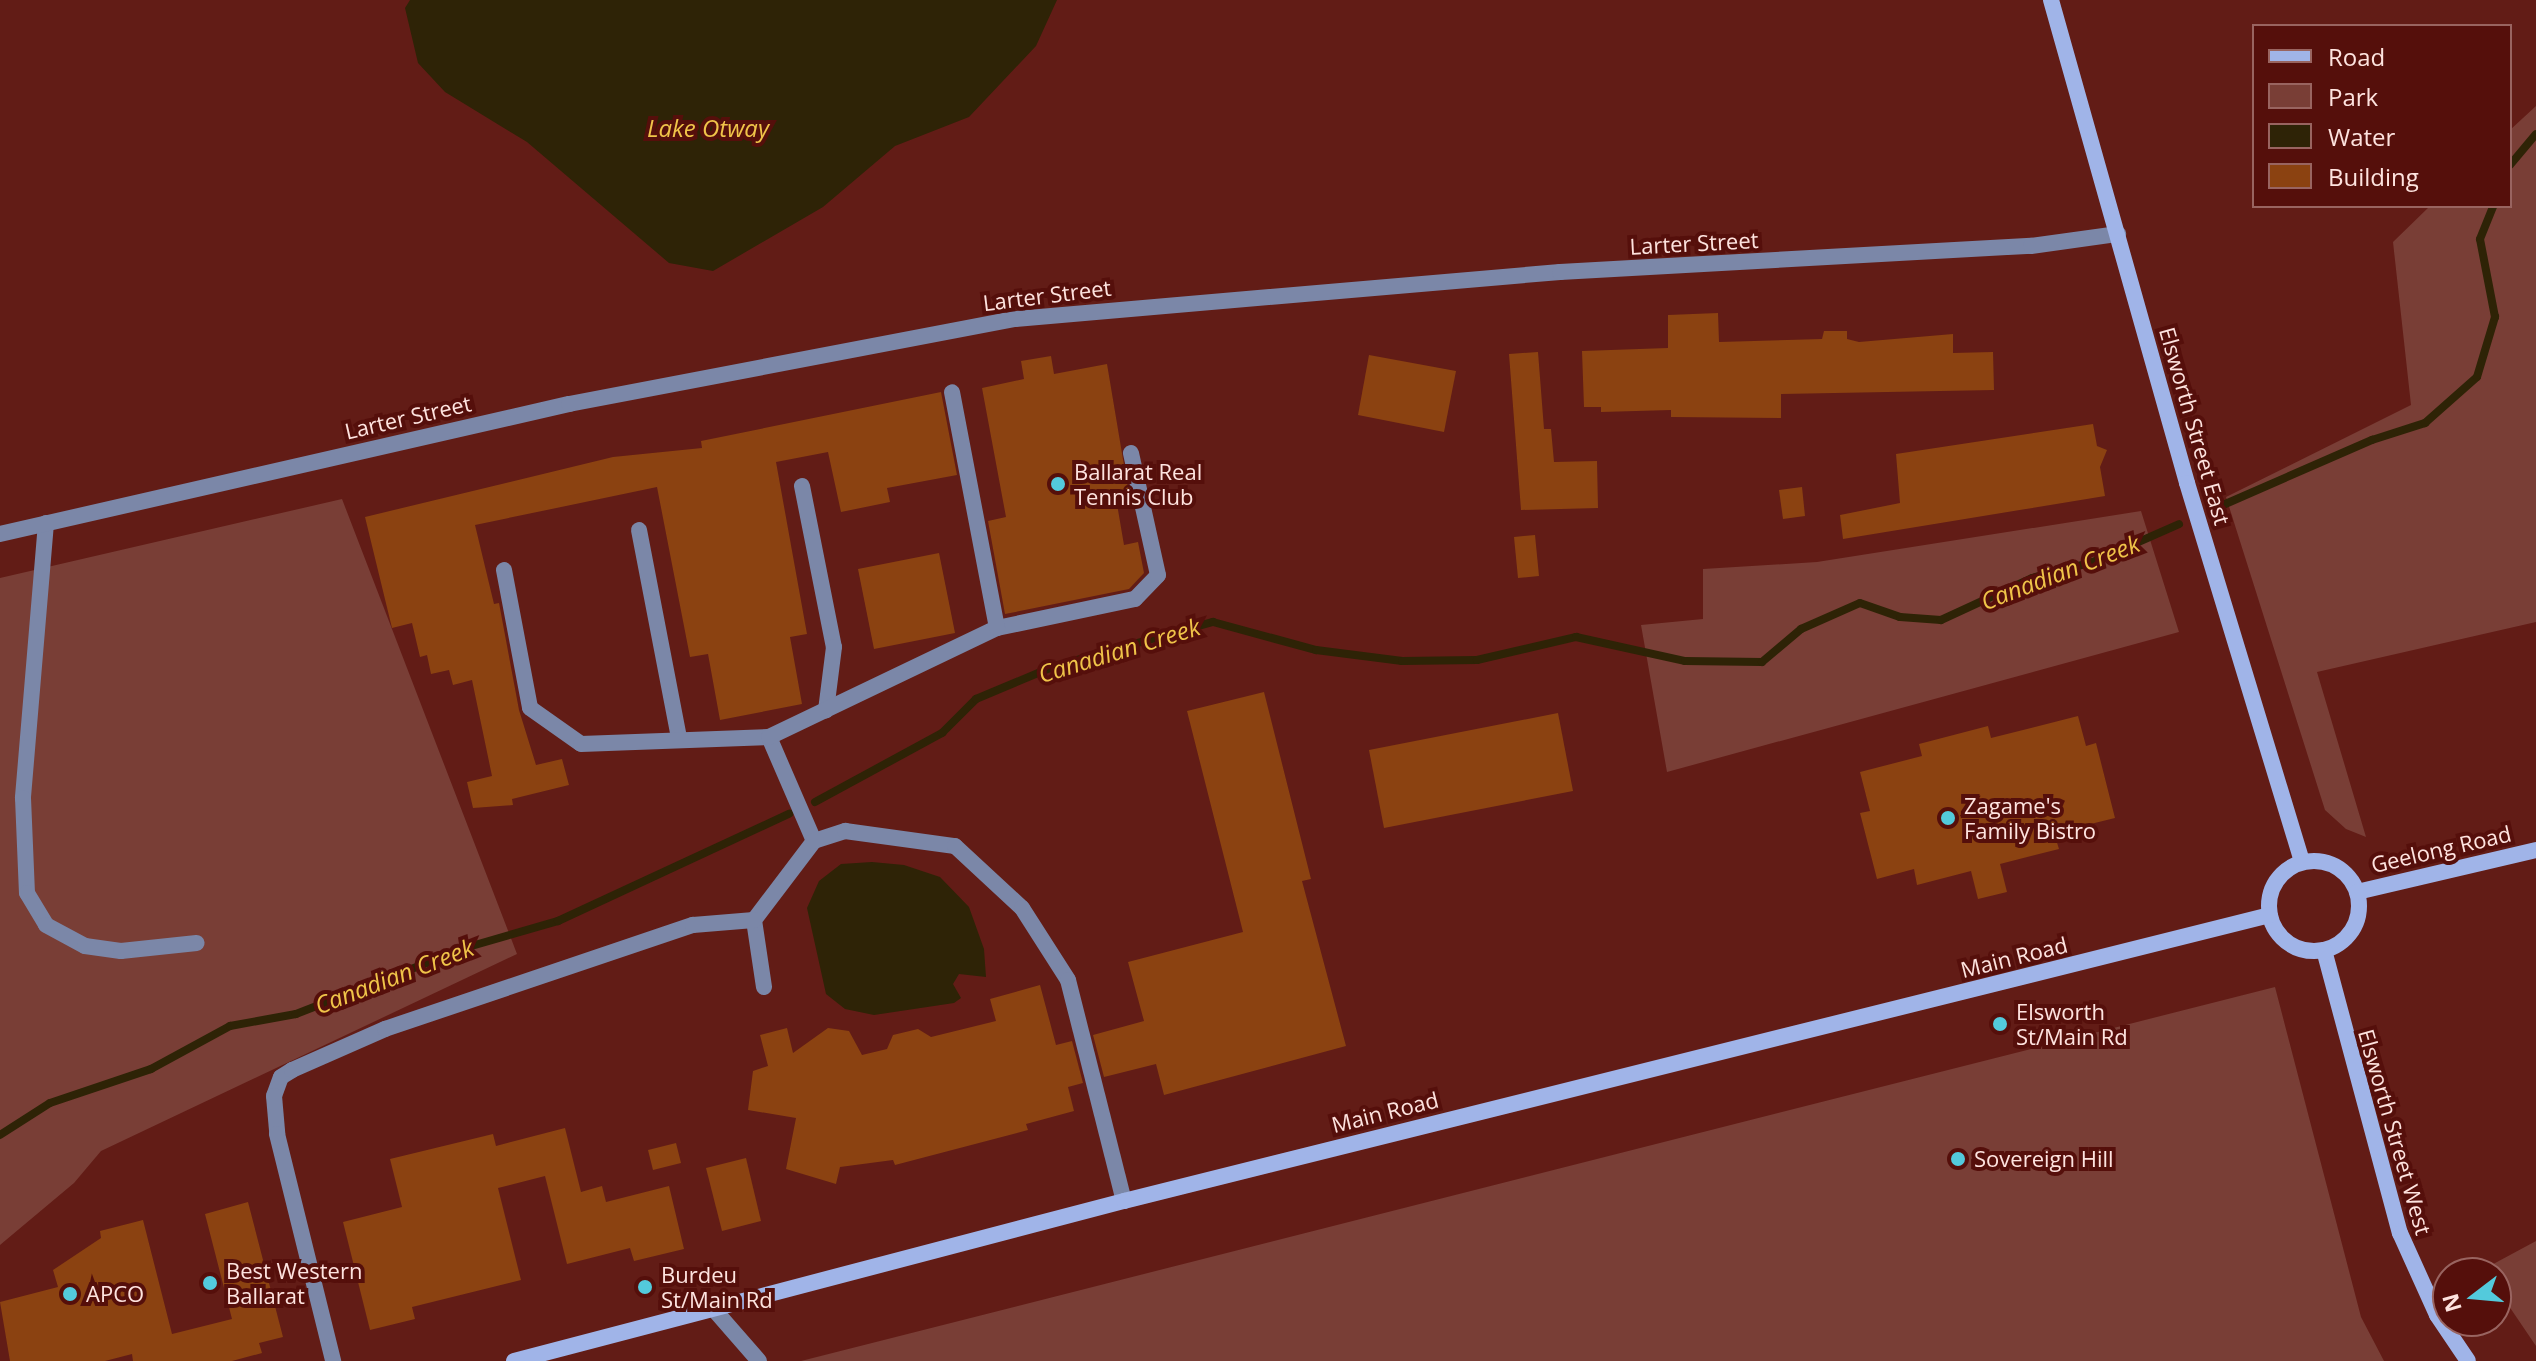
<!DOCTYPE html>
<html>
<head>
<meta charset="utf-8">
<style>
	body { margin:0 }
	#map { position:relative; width:2536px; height:1361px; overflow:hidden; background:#621c16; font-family:"Open Sans",sans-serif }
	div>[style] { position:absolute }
	.green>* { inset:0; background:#793e36 }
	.water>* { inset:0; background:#2e2306 }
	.stream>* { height:8px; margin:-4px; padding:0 4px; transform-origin:4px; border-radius:4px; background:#2e2306 }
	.building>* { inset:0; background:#8b4211 }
	.lane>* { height:16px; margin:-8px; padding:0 8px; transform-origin:8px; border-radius:8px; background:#7b87a8 }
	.street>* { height:16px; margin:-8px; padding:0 8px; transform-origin:8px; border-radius:8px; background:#7b87a8 }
	.secondary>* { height:16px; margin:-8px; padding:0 8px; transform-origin:8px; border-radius:8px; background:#a0b4e8 }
	.secondary>.ring { margin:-8px; padding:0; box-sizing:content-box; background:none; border:16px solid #a0b4e8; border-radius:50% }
	.dots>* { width:22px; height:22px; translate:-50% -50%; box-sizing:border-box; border:4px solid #550f0b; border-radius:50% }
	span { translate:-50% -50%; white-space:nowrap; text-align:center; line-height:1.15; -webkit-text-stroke:8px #550f0b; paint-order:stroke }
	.street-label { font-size:22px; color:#fee3df }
	.poi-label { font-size:22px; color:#fee3df }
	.left { translate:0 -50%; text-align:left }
	.water-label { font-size:24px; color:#f0c449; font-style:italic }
	.legend { position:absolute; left:2252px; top:24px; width:260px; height:184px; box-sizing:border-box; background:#550f0b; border:2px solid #996460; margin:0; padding:10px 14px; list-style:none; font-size:24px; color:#fee3df }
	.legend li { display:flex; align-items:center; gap:16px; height:40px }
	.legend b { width:40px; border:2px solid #996460 }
	.north { position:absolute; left:2432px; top:1257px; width:80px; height:80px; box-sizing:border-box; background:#550f0b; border:2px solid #996460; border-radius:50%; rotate:254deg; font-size:22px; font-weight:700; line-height:32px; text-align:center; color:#fee3df }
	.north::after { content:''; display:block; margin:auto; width:28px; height:36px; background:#53cadc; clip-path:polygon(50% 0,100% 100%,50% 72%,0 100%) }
</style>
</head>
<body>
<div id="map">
	<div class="green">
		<div style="clip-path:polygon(2536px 106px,2536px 622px,2317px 672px,2366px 837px,2346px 829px,2325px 810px,2226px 497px,2411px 405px,2393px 242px,2430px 206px,2510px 206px,2510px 130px)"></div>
		<div style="clip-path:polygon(342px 499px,517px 954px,101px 1151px,74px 1183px,0 1245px,0 578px)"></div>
		<div style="clip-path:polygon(2141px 511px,2179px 632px,1667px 772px,1641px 625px,1703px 619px,1703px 569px,1817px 562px)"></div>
		<div style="clip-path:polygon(2275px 987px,2361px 1317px,2384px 1361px,801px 1361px)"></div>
		<div style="clip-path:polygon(2536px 1241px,2536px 1346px,2496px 1287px,2496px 1273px,2484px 1269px)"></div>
	</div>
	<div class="water">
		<div style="clip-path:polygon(410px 0,1057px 0,1036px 46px,969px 117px,895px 146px,823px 207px,713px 271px,669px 263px,527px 142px,445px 92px,418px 63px,405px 8px)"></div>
		<div style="clip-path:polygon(872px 862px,904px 865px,940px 877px,969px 907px,984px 949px,986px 977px,959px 974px,953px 984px,961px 998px,954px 1003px,874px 1015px,845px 1009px,826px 994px,807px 908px,819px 881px,841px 864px)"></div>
	</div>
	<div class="stream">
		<div style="left:2510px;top:165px;width:40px;rotate:-50deg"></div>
		<div style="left:2223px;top:505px;width:163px;rotate:-23.6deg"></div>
		<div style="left:2372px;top:440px;width:56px;rotate:-17.8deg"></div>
		<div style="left:2425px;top:423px;width:69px;rotate:-41.5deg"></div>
		<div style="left:2477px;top:377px;width:63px;rotate:-73.3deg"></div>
		<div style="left:2495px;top:317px;width:79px;rotate:-100.9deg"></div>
		<div style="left:2480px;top:239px;width:35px;rotate:-68deg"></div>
		<div style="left:815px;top:802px;width:145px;rotate:-28.5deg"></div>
		<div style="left:942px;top:733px;width:48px;rotate:-45deg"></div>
		<div style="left:976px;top:699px;width:86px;rotate:-22.7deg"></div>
		<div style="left:1055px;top:666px;width:164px;rotate:-15.6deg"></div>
		<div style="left:1213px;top:622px;width:107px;rotate:15.2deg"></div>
		<div style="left:1316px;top:650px;width:87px;rotate:7.3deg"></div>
		<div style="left:1402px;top:661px;width:75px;rotate:-0.8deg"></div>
		<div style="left:1477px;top:660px;width:102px;rotate:-13.1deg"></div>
		<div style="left:1576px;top:637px;width:112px;rotate:12.4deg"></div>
		<div style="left:1685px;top:661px;width:77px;rotate:0.7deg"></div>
		<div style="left:1762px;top:662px;width:51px;rotate:-40.2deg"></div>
		<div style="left:1801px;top:629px;width:64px;rotate:-23.8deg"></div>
		<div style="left:1860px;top:603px;width:42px;rotate:19.3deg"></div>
		<div style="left:1900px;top:617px;width:41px;rotate:4.2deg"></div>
		<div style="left:1941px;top:620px;width:100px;rotate:-24.8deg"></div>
		<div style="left:2032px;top:578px;width:63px;rotate:-14.7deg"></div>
		<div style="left:2093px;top:562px;width:94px;rotate:-23.8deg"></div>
		<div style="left:0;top:1135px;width:59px;rotate:-32.6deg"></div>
		<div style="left:50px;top:1103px;width:107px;rotate:-18.6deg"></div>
		<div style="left:151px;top:1069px;width:90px;rotate:-28.6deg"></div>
		<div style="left:230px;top:1026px;width:67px;rotate:-10.3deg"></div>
		<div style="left:296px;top:1014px;width:185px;rotate:-21.3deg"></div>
		<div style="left:468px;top:947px;width:94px;rotate:-16.1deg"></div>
		<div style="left:558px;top:921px;width:255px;rotate:-24.9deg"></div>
	</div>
	<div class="building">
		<div style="clip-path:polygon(1718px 313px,1719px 342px,1822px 339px,1824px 331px,1847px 331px,1847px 339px,1859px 342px,1953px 334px,1953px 353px,1993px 352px,1994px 390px,1781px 394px,1781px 418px,1671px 417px,1671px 410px,1601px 412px,1601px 407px,1584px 407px,1582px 351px,1668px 348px,1668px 315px)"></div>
		<div style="clip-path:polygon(1538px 352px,1544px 429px,1551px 429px,1554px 462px,1597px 461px,1598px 508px,1521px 510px,1509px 354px)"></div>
		<div style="clip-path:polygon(1369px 355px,1456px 371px,1444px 432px,1358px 415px)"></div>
		<div style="clip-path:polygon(1051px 356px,1054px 374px,1107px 364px,1130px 501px,1117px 504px,1124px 545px,1138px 542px,1144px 573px,1129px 589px,1005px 614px,988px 521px,1006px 517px,982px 388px,1024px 379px,1021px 361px)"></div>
		<div style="clip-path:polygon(941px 392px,957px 475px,887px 488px,890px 502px,841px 512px,828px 452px,776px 462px,807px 634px,790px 637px,802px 704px,720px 720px,708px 654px,690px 657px,657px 487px,475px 525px,494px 604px,499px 603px,519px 710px,536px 765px,562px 759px,569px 785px,512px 799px,513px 805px,473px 808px,467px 782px,492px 776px,472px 680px,453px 685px,449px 670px,431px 674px,427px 655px,420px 657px,412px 623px,392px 628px,365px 517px,613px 457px,702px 448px,701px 441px)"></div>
		<div style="clip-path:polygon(2093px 424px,2097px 446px,2107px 450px,2100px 467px,2105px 496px,1843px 539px,1840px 515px,1900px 503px,1896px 454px)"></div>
		<div style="clip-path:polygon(1802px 487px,1805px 516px,1783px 519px,1779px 490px)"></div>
		<div style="clip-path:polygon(1535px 535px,1539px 576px,1518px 578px,1514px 537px)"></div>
		<div style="clip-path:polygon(939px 553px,955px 633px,874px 649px,858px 569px)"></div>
		<div style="clip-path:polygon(1264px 692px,1311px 879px,1302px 881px,1346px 1046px,1164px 1095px,1156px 1064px,1104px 1077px,1093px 1035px,1144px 1021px,1128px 962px,1243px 932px,1187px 711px)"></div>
		<div style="clip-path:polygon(1558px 713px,1573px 791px,1384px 828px,1369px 750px)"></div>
		<div style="clip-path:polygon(2078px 716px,2086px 746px,2096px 743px,2115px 818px,2054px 833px,2059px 849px,2000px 864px,2007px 892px,1978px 899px,1971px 871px,1917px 885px,1914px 869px,1877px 879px,1860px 813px,1870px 811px,1860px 772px,1922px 756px,1919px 744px,1988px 726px,1991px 738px)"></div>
		<div style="clip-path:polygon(1040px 985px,1056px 1045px,1072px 1041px,1083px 1083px,1068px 1087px,1074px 1111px,1026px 1124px,1028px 1130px,895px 1165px,893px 1160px,840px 1167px,836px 1184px,786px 1169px,796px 1118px,748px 1110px,753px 1071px,768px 1066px,760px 1035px,787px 1028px,793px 1053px,828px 1028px,849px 1031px,862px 1055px,887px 1049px,893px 1035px,918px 1029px,931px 1037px,996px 1021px,990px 999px)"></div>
		<div style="clip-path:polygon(565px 1128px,581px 1192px,602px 1186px,606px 1202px,669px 1186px,684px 1249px,634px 1261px,630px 1248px,567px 1264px,545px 1176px,498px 1188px,521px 1280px,412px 1307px,415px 1319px,370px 1330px,343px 1222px,402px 1207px,390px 1159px,493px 1134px,496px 1146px)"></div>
		<div style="clip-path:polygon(676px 1143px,681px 1163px,653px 1170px,648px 1150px)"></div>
		<div style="clip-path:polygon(746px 1158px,761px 1221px,722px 1231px,706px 1168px)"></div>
		<div style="clip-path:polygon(248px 1202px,283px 1337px,259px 1343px,262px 1353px,232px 1361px,133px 1361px,132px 1354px,105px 1361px,10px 1361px,0 1302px,58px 1287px,53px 1270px,101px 1238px,100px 1231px,143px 1220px,172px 1334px,232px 1319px,205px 1214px)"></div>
	</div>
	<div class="lane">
		<div style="left:802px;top:486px;width:164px;rotate:78.8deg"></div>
		<div style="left:834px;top:647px;width:64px;rotate:97.2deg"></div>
		<div style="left:46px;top:523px;width:276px;rotate:94.8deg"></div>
		<div style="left:23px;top:798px;width:95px;rotate:87.6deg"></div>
		<div style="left:27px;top:893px;width:37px;rotate:59deg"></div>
		<div style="left:46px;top:925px;width:44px;rotate:28.3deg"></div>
		<div style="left:85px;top:946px;width:36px;rotate:8deg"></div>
		<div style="left:121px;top:951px;width:76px;rotate:-6deg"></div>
		<div style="left:639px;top:530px;width:212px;rotate:79.1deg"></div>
		<div style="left:504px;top:570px;width:140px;rotate:79.3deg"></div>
		<div style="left:530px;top:708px;width:62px;rotate:35.2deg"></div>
		<div style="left:581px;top:744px;width:188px;rotate:-2.1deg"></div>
		<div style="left:997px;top:628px;width:141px;rotate:-11.9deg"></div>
		<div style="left:1135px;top:599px;width:33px;rotate:-46deg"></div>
		<div style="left:1158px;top:575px;width:125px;rotate:-102.5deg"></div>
		<div style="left:814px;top:841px;width:113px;rotate:-113.4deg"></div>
		<div style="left:769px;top:737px;width:253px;rotate:-25.6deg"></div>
		<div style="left:997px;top:628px;width:240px;rotate:-100.8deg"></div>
		<div style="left:764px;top:987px;width:68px;rotate:-98.5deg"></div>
		<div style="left:754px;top:920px;width:99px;rotate:-52.8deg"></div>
		<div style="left:814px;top:841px;width:33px;rotate:-18deg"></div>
		<div style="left:845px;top:831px;width:111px;rotate:7.8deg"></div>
		<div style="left:955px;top:846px;width:91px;rotate:42.8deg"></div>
		<div style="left:1022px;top:908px;width:85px;rotate:57.4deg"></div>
		<div style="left:1068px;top:980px;width:228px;rotate:75.8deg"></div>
		<div style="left:274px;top:1096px;width:20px;rotate:-70deg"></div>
		<div style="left:281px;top:1077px;width:13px;rotate:-32deg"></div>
		<div style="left:292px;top:1070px;width:102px;rotate:-23.8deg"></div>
		<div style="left:385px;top:1029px;width:325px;rotate:-18.7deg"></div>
		<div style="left:693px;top:925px;width:61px;rotate:-4.7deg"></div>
		<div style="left:711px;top:1306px;width:73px;rotate:48.9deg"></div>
	</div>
	<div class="street">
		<div style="left:0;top:534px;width:584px;rotate:-12.87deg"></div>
		<div style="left:569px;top:404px;width:454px;rotate:-10.8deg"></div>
		<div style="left:1015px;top:319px;width:547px;rotate:-4.93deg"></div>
		<div style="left:1560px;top:272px;width:472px;rotate:-3.2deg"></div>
		<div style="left:2031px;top:246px;width:88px;rotate:-7.9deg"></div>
		<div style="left:274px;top:1096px;width:38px;rotate:85deg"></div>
		<div style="left:277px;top:1134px;width:234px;rotate:76.1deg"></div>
	</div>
	<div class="secondary">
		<div style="left:2051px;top:0;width:502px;rotate:74.27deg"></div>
		<div style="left:2187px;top:483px;width:396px;rotate:73.1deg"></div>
		<div class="ring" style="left:2269px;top:861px;width:74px;height:74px"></div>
		<div style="left:2357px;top:892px;width:184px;rotate:-13.2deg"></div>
		<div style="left:2324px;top:950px;width:293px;rotate:75deg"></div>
		<div style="left:2400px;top:1233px;width:90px;rotate:65.7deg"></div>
		<div style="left:2437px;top:1315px;width:55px;rotate:56deg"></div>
		<div style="left:514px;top:1361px;width:631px;rotate:-14.7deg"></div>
		<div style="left:1124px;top:1201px;width:1181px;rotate:-14.01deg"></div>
	</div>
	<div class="dots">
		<div style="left:1058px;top:484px;background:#53cadc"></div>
		<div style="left:1948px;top:818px;background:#53cadc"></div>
		<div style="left:2000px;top:1024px;background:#53cadc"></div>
		<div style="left:1958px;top:1159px;background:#53cadc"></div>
		<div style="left:210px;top:1283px;background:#53cadc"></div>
		<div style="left:645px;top:1287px;background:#53cadc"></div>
		<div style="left:70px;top:1294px;background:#53cadc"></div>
	</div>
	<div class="street-label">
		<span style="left:1694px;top:243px;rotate:-3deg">Larter Street</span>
		<span style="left:1047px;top:295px;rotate:-7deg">Larter Street</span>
		<span style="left:408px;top:417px;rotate:-13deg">Larter Street</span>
		<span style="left:2195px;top:426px;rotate:74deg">Elsworth Street East</span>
		<span style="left:2441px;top:849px;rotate:-13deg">Geelong Road</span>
		<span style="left:2014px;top:957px;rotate:-14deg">Main Road</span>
		<span style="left:1385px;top:1112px;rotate:-14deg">Main Road</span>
		<span style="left:2395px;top:1132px;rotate:74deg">Elsworth Street West</span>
	</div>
	<div class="poi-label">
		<span class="left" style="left:1074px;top:484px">Ballarat Real<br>Tennis Club</span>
		<span class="left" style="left:1964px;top:818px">Zagame's<br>Family Bistro</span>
		<span class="left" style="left:2016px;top:1024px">Elsworth<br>St/Main Rd</span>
		<span class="left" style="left:1974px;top:1159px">Sovereign Hill</span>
		<span class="left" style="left:226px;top:1283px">Best Western<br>Ballarat</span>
		<span class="left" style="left:661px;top:1287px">Burdeu<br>St/Main Rd</span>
		<span class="left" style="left:86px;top:1294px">APCO</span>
	</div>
	<div class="water-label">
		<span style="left:708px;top:128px">Lake Otway</span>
		<span style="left:2060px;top:572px;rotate:-21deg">Canadian Creek</span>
		<span style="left:1119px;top:650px;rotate:-17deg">Canadian Creek</span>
		<span style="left:394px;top:976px;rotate:-21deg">Canadian Creek</span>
	</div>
	<ul class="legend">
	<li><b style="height:10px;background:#a0b4e8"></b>Road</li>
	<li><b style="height:22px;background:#793e36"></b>Park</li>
	<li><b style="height:22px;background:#2e2306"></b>Water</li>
	<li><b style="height:22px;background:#8b4211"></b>Building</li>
	</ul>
	<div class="north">N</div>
</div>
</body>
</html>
